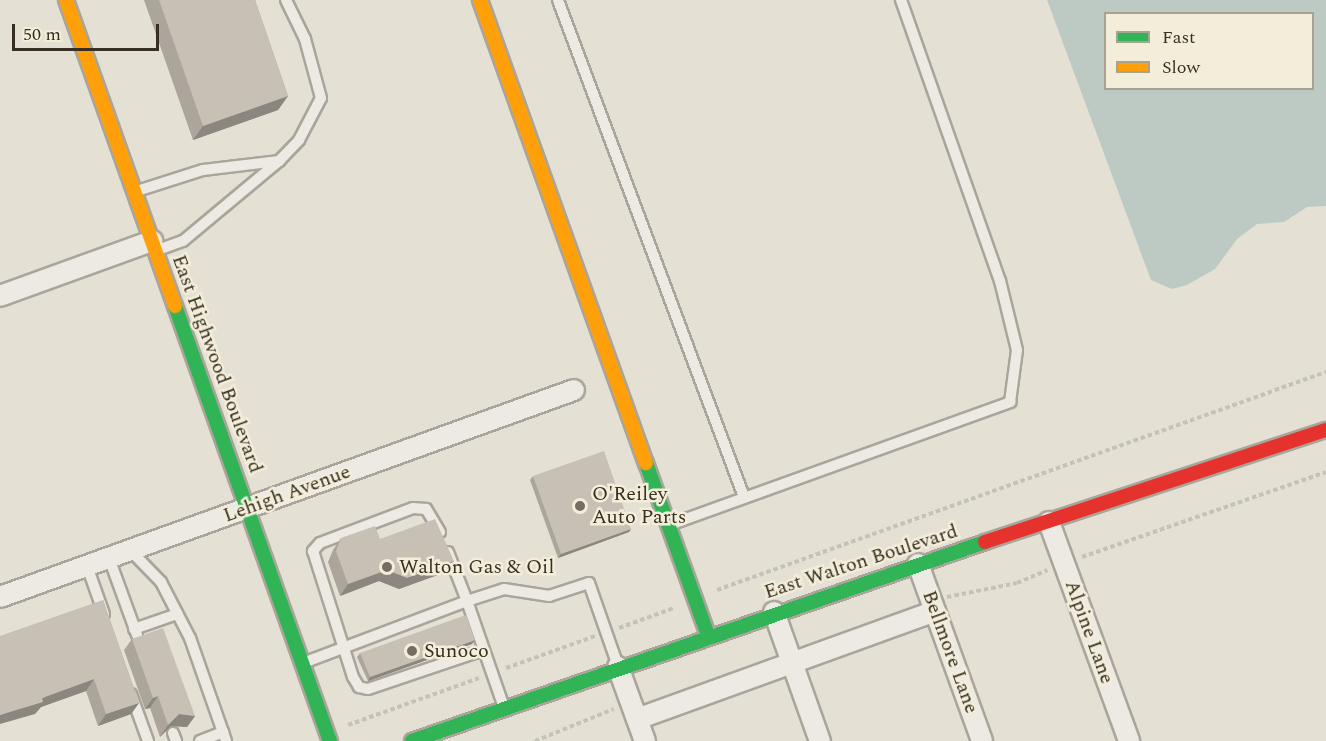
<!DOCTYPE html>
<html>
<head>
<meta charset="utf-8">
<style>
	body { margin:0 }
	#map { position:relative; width:1326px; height:741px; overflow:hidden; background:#e4e0d3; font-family:Spectral,serif }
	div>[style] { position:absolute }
	.water>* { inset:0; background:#bccac3 }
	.path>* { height:4px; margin-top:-2px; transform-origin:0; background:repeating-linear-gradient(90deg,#c5c2ba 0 4.5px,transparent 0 7.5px) }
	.roads { filter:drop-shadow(2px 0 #aaa59b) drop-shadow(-2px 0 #aaa59b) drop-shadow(0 2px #aaa59b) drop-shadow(0 -2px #aaa59b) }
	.lane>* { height:10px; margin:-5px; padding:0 5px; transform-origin:5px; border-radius:5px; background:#eceae3 }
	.street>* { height:20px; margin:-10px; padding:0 10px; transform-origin:10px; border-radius:10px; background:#eceae3 }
	.fast>* { height:14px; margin:-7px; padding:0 7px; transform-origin:7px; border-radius:7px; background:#30b455 }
	.slow>* { height:14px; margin:-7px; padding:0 7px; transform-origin:7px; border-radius:7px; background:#ff9f0a }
	.jam>* { height:14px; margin:-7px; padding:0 7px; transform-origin:7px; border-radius:7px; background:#e5322d }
	.wall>* { inset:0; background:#aba59b }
	.shaded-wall>* { inset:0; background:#8b867e }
	.building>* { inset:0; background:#c7c0b4 }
	.dots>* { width:16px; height:16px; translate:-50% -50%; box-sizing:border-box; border:3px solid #f3eeda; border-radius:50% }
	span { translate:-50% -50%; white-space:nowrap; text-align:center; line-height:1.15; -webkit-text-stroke:5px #f3eeda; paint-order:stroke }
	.street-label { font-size:20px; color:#382f23 }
	.poi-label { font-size:20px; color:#382f23 }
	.left { translate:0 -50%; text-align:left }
	.legend { position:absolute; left:1104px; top:12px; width:210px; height:78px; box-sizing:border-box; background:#f3eeda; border:2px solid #a8a291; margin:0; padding:8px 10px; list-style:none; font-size:18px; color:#382f23 }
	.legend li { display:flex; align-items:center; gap:12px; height:30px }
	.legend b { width:30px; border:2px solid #a8a291 }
	.scale { position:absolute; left:12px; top:24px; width:147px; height:27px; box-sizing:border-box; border:3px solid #382f23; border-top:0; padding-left:8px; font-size:18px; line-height:21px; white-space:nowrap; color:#382f23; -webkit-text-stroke:4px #f3eeda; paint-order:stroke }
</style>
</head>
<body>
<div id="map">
	<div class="water">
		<div style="clip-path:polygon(evenodd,1047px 0,1326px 0,1326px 206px,1307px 207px,1284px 222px,1257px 224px,1237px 239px,1215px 269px,1187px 285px,1172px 289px,1151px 280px,1047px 0,1106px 14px,1312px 14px,1312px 88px,1106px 88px,1106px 14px)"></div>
	</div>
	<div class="path">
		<div style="left:1082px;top:557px;width:258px;rotate:-19.2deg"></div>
		<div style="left:717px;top:590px;width:647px;rotate:-19.7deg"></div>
		<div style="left:947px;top:597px;width:71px;rotate:-11.3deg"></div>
		<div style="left:1017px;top:583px;width:33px;rotate:-23deg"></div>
		<div style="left:619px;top:628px;width:59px;rotate:-20deg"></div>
		<div style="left:506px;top:668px;width:95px;rotate:-19.8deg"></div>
		<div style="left:348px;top:725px;width:139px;rotate:-19.7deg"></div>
		<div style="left:535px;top:741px;width:85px;rotate:-22.1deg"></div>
	</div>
	<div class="roads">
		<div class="lane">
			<div style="left:558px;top:0;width:531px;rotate:69.48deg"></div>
			<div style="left:137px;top:191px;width:69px;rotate:-17.7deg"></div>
			<div style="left:203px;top:170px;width:77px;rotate:-6.8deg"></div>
			<div style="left:155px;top:251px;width:30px;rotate:-20deg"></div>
			<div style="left:183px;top:241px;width:125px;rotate:-39.8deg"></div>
			<div style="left:279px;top:161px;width:29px;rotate:-46deg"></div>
			<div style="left:299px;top:140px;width:47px;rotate:-62.4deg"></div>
			<div style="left:321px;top:98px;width:61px;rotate:-105.2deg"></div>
			<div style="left:305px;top:39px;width:43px;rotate:-116deg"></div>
			<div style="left:669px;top:525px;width:363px;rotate:-19.8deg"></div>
			<div style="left:1010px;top:402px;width:52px;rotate:-82.3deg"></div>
			<div style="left:1017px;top:350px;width:71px;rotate:-103.8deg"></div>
			<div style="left:1000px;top:281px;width:298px;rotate:-109.4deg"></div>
			<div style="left:440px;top:532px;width:27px;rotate:-121deg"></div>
			<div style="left:426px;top:509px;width:13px;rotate:-176deg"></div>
			<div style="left:413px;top:508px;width:99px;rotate:159.4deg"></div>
			<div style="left:320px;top:543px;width:11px;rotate:131deg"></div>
			<div style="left:313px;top:551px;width:132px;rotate:72.4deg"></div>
			<div style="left:353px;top:677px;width:12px;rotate:59deg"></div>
			<div style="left:359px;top:687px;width:9px;rotate:13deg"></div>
			<div style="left:368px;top:689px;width:122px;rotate:-18.6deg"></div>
			<div style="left:130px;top:550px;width:45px;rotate:45.9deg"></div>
			<div style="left:161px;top:582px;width:63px;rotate:62.6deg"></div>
			<div style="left:190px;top:638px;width:109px;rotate:70.7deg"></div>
			<div style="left:448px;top:552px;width:53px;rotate:68.8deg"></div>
			<div style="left:467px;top:601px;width:39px;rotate:-18deg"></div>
			<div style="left:504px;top:589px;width:46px;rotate:8.8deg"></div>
			<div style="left:549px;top:596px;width:42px;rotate:-18deg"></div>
			<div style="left:589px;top:583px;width:88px;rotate:70.7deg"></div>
			<div style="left:109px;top:558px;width:82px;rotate:70deg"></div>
			<div style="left:87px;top:566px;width:51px;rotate:70.5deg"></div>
			<div style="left:134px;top:629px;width:46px;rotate:-19.2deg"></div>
			<div style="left:303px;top:663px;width:175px;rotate:-20.7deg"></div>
			<div style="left:467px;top:601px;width:112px;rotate:70.8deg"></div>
			<div style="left:131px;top:694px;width:50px;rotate:70.1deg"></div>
			<div style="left:173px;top:733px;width:9px;rotate:69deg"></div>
			<div style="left:200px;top:741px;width:25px;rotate:-21deg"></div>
		</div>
		<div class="street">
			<div style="left:0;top:296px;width:162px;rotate:-19.9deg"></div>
			<div style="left:1049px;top:522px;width:233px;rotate:69.9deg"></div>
			<div style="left:918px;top:564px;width:188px;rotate:70.1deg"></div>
			<div style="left:0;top:597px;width:610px;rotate:-19.83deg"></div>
			<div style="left:774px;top:612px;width:137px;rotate:70.4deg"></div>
			<div style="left:618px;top:667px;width:79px;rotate:70deg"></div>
			<div style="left:637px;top:719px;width:317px;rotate:-19.9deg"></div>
		</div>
		<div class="fast">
			<div style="left:175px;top:306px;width:462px;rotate:70.4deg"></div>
			<div style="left:646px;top:463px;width:183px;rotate:70.2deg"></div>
			<div style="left:412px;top:741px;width:607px;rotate:-19.15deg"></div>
		</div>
		<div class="slow">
			<div style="left:66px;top:0;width:325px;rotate:70.4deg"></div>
			<div style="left:480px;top:0;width:492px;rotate:70.3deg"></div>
		</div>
		<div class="jam">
			<div style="left:985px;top:542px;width:359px;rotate:-18.2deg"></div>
		</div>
	</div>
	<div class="wall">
		<div style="clip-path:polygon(144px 0,255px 0,288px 96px,278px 110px,193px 140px)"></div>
		<div style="clip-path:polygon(533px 476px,631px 529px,629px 532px,558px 558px,530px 480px)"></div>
		<div style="clip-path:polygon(341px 538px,380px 539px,446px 572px,399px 589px,379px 581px,340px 596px,328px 562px,333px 550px)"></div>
		<div style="clip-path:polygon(103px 600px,139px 703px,131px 714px,98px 726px,86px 691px,41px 707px,35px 714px)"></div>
		<div style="clip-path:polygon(132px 639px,195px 716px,187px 727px,171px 726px,160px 737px,150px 708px,145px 709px,124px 650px)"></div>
		<div style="clip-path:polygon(472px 644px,368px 681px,357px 657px,360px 653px)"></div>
	</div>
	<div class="shaded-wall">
		<div style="clip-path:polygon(288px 96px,278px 110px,193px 140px,203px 126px)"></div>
		<div style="clip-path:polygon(631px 529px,629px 532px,558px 558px,561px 554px)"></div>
		<div style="clip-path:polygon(454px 561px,446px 572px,399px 589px,379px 581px,340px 596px,348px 584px,387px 570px)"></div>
		<div style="clip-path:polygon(475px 640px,472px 644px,368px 681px,370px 677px)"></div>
		<div style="clip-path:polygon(94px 679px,86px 691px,41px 707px,35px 714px,0 724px,0 715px,42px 698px)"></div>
		<div style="clip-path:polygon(158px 696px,150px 708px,145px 709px,153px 698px)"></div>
		<div style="clip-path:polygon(139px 703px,131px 714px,98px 726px,106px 714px)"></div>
		<div style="clip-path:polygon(179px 714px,195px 716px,187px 727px,171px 726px,160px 737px,168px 725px)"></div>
	</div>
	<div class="building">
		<div style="clip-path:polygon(159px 0,255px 0,288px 96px,203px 126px)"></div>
		<div style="clip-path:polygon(604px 451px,631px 529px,561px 554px,533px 476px)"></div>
		<div style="clip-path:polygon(435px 519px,454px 561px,407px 578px,387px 570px,348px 584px,336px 551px,341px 538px,375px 526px,380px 539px)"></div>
		<div style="clip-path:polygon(103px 600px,139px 703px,106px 714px,94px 679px,42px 698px,43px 702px,0 715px,0 636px)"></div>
		<div style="clip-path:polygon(466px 615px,475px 640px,370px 677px,360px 653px)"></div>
		<div style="clip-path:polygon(163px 628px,195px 716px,179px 714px,168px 725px,158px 696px,153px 698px,132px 639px)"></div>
	</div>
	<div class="dots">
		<div style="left:580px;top:506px;background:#746d61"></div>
		<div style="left:387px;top:567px;background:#746d61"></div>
		<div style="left:412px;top:651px;background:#746d61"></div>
	</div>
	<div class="street-label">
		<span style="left:217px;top:364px;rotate:70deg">East Highwood Boulevard</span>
		<span style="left:287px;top:494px;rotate:-20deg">Lehigh Avenue</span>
		<span style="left:861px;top:562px;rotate:-18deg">East Walton Boulevard</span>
		<span style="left:1089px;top:632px;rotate:70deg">Alpine Lane</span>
		<span style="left:950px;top:652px;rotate:70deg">Bellmore Lane</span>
	</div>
	<div class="poi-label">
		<span class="left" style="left:592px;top:506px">O'Reiley<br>Auto Parts</span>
		<span class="left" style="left:399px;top:567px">Walton Gas &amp; Oil</span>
		<span class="left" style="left:424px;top:651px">Sunoco</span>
	</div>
	<ul class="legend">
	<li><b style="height:8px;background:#30b455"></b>Fast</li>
	<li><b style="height:8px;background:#ff9f0a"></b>Slow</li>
	</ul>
	<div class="scale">50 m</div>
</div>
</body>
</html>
